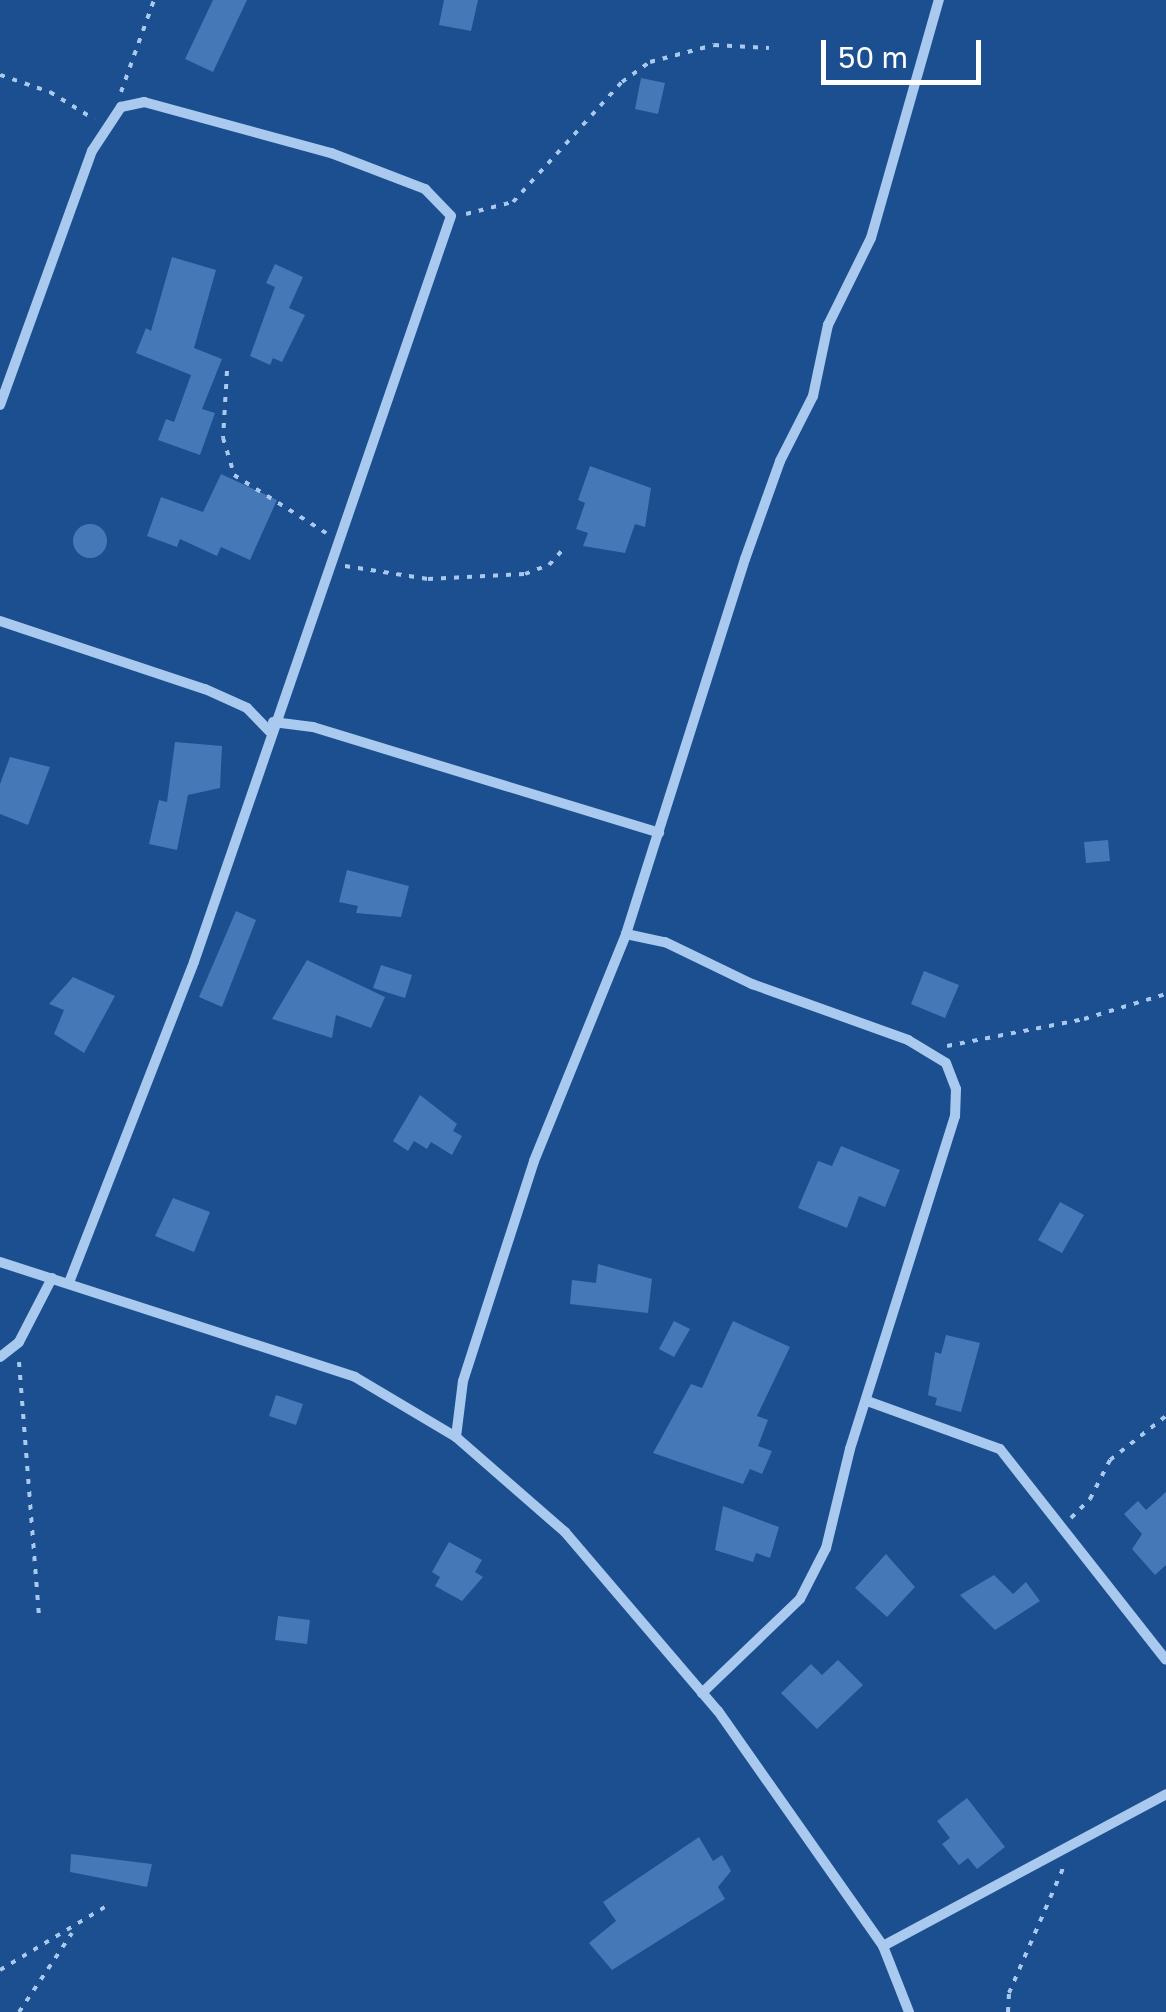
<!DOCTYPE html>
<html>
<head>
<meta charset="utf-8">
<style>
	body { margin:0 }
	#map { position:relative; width:1166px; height:2012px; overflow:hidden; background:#1b4f8f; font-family:"Golos Text",sans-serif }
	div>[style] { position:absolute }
	.building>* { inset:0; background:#4478b7 }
	.round { border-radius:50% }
	.path>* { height:4px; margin-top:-2px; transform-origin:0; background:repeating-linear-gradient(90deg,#a9c9ee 0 5px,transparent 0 13px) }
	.street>* { height:10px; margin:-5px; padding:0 5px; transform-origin:5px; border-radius:5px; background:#a9c9ee }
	span { translate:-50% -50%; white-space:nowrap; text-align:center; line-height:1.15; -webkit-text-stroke:10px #1b4f8f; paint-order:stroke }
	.scale { position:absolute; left:821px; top:40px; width:160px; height:45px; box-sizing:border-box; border:5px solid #fff; border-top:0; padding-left:12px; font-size:30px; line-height:35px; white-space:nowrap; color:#fff; -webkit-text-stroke:8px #1b4f8f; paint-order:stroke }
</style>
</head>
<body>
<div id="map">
	<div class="building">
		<div style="clip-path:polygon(213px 0,247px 0,213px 72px,185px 59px)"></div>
		<div style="clip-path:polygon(444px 0,478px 0,471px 31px,439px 25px)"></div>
		<div style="clip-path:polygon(641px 78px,665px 83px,658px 114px,635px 109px)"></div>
		<div style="clip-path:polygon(172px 257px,216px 270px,194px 348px,222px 359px,202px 409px,215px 413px,200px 455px,158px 440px,166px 419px,174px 422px,191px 375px,136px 353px,146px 328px,151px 331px)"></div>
		<div style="clip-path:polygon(275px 264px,303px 277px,289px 308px,305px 315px,282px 362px,273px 358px,270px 365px,250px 356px,275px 287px,266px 283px)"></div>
		<div style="clip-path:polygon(590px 466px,651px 488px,645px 527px,635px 524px,625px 553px,583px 546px,588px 533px,576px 529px,585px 503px,578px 500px)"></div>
		<div style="clip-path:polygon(221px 474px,277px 500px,250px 560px,221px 547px,217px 556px,180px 539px,177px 547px,147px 536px,161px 497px,203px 512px)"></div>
		<div class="round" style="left:73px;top:524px;width:34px;height:34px"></div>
		<div style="clip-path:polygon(175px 742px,222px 746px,220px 788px,188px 795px,177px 850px,149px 844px,159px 800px,167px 802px)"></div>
		<div style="clip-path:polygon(10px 757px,50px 767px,28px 825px,0 814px,0 784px)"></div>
		<div style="clip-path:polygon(1108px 840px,1110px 861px,1086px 863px,1084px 842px)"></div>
		<div style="clip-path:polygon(347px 870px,409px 886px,401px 917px,356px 913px,358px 906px,339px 902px)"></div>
		<div style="clip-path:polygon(236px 911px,256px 920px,222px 1007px,199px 997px)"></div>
		<div style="clip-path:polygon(307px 960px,385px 997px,371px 1028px,336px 1015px,332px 1038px,272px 1019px)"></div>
		<div style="clip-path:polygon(381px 965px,412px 975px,405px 998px,373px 988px)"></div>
		<div style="clip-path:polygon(924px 971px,959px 985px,945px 1018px,911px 1004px)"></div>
		<div style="clip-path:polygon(73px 977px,115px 996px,84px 1053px,54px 1034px,64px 1010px,49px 1004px)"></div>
		<div style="clip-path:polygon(420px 1095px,457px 1124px,453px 1131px,462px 1136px,452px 1155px,431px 1142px,427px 1149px,414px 1141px,408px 1151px,393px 1141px)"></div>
		<div style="clip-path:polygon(841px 1146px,900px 1170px,885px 1207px,859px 1196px,847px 1228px,798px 1208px,818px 1161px,832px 1166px)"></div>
		<div style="clip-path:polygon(173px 1198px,210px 1212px,194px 1252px,155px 1236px)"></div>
		<div style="clip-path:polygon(1060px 1202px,1084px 1215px,1062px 1253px,1038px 1240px)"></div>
		<div style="clip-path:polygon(598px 1264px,652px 1279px,648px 1313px,570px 1304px,572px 1280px,596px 1283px)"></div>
		<div style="clip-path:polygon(674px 1321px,690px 1329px,674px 1357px,659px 1349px)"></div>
		<div style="clip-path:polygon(733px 1321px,790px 1347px,757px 1416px,768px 1420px,758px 1446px,772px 1451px,762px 1474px,750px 1469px,743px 1484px,653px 1453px,691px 1384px,702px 1388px)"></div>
		<div style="clip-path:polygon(946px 1335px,980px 1343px,961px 1412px,935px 1405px,937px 1398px,928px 1395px,935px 1352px,941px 1354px)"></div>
		<div style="clip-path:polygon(276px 1395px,303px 1404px,296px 1425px,269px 1416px)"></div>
		<div style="clip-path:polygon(1166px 1492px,1166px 1565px,1155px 1575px,1132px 1549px,1142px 1534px,1124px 1514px,1138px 1501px,1146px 1510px)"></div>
		<div style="clip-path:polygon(723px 1506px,779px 1527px,770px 1558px,756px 1553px,753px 1562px,715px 1550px)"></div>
		<div style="clip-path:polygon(449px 1542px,482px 1560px,475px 1572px,483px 1577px,462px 1601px,435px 1586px,440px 1577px,432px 1572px)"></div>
		<div style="clip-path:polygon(886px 1554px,915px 1587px,887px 1617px,855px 1588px)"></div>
		<div style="clip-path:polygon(994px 1575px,1013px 1594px,1026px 1582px,1040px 1601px,995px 1630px,960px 1595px)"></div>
		<div style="clip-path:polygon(278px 1616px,310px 1620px,307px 1644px,275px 1640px)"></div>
		<div style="clip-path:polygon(838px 1660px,863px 1685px,817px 1729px,781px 1693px,811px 1664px,822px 1675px)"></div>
		<div style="clip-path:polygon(967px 1798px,1005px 1847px,977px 1869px,968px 1858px,959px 1865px,942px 1844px,950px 1838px,937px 1821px)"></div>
		<div style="clip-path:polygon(699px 1837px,713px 1861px,722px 1855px,731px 1871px,718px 1887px,725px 1899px,612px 1970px,589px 1943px,616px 1921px,603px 1902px)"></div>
		<div style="clip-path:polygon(71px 1854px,152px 1864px,147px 1887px,70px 1872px)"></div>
	</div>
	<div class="path">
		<div style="left:0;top:75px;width:53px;rotate:18.8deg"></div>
		<div style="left:50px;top:92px;width:52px;rotate:31.5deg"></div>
		<div style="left:121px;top:92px;width:98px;rotate:-70.3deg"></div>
		<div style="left:466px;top:214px;width:49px;rotate:-14.3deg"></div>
		<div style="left:513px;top:202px;width:162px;rotate:-47.8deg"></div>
		<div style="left:622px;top:82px;width:34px;rotate:-36deg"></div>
		<div style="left:650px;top:62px;width:66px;rotate:-14.9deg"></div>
		<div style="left:714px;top:45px;width:55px;rotate:3.1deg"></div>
		<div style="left:227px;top:371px;width:67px;rotate:93.4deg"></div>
		<div style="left:223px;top:438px;width:39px;rotate:73deg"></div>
		<div style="left:234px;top:475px;width:109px;rotate:32.2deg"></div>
		<div style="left:345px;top:566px;width:84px;rotate:8.9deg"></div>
		<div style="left:428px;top:579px;width:97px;rotate:-3deg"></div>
		<div style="left:525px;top:574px;width:26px;rotate:-21deg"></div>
		<div style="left:549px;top:565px;width:25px;rotate:-48deg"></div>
		<div style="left:947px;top:1046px;width:140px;rotate:-11.1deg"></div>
		<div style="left:1084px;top:1019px;width:86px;rotate:-17deg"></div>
		<div style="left:19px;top:1362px;width:253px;rotate:85.5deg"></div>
		<div style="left:1071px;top:1518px;width:27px;rotate:-45deg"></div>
		<div style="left:1090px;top:1499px;width:44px;rotate:-62.9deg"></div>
		<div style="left:1110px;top:1460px;width:71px;rotate:-38.2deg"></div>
		<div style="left:0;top:1970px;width:126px;rotate:-31deg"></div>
		<div style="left:19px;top:2012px;width:95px;rotate:-56.1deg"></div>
		<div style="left:1008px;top:2012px;width:19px;rotate:-87deg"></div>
		<div style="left:1009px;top:1993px;width:136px;rotate:-66.6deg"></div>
	</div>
	<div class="street">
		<div style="left:0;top:405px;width:270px;rotate:-70.1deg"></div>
		<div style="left:92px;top:151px;width:53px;rotate:-56.6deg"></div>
		<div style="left:121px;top:107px;width:24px;rotate:-12deg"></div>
		<div style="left:144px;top:102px;width:194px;rotate:15.3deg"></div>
		<div style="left:331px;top:153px;width:101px;rotate:21deg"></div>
		<div style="left:425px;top:189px;width:37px;rotate:46deg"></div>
		<div style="left:451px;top:216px;width:789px;rotate:109.01deg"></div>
		<div style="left:194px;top:962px;width:344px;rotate:111.3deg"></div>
		<div style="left:0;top:621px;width:216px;rotate:18.4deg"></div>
		<div style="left:205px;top:689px;width:46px;rotate:24.3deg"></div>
		<div style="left:247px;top:708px;width:32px;rotate:46deg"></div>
		<div style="left:273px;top:722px;width:40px;rotate:7.1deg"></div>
		<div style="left:313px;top:727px;width:362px;rotate:17deg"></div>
		<div style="left:626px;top:934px;width:40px;rotate:12deg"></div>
		<div style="left:665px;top:942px;width:97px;rotate:25.8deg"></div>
		<div style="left:752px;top:984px;width:166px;rotate:19.7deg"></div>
		<div style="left:908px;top:1040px;width:44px;rotate:31.2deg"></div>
		<div style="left:946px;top:1063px;width:28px;rotate:69deg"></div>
		<div style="left:956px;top:1089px;width:27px;rotate:92deg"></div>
		<div style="left:955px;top:1116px;width:349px;rotate:107.5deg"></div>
		<div style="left:850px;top:1449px;width:102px;rotate:103.6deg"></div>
		<div style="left:826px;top:1548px;width:57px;rotate:117deg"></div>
		<div style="left:800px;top:1599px;width:136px;rotate:136.2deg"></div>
		<div style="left:0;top:1262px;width:373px;rotate:17.9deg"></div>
		<div style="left:355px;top:1377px;width:117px;rotate:30.7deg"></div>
		<div style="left:456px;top:1437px;width:145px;rotate:41.1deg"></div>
		<div style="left:565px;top:1532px;width:235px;rotate:49.5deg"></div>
		<div style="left:718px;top:1711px;width:287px;rotate:54.9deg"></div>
		<div style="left:883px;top:1946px;width:71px;rotate:68.5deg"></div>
		<div style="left:0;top:1357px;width:24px;rotate:-38deg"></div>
		<div style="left:19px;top:1342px;width:72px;rotate:-62.7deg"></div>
		<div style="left:870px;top:1402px;width:138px;rotate:19.9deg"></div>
		<div style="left:1000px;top:1449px;width:268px;rotate:51.8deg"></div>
		<div style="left:456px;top:1437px;width:56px;rotate:-82.9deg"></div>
		<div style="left:463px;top:1381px;width:231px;rotate:-72.1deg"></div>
		<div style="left:534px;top:1161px;width:245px;rotate:-67.9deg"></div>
		<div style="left:626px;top:934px;width:393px;rotate:-72.4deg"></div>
		<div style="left:745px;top:559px;width:104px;rotate:-70.3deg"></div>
		<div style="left:780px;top:461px;width:73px;rotate:-63.1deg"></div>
		<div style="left:813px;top:396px;width:73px;rotate:-78.1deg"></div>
		<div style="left:828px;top:325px;width:97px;rotate:-63.7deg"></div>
		<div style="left:871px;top:238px;width:248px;rotate:-74.1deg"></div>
		<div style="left:883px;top:1946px;width:321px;rotate:-28.2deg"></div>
	</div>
	<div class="scale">50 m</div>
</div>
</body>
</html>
